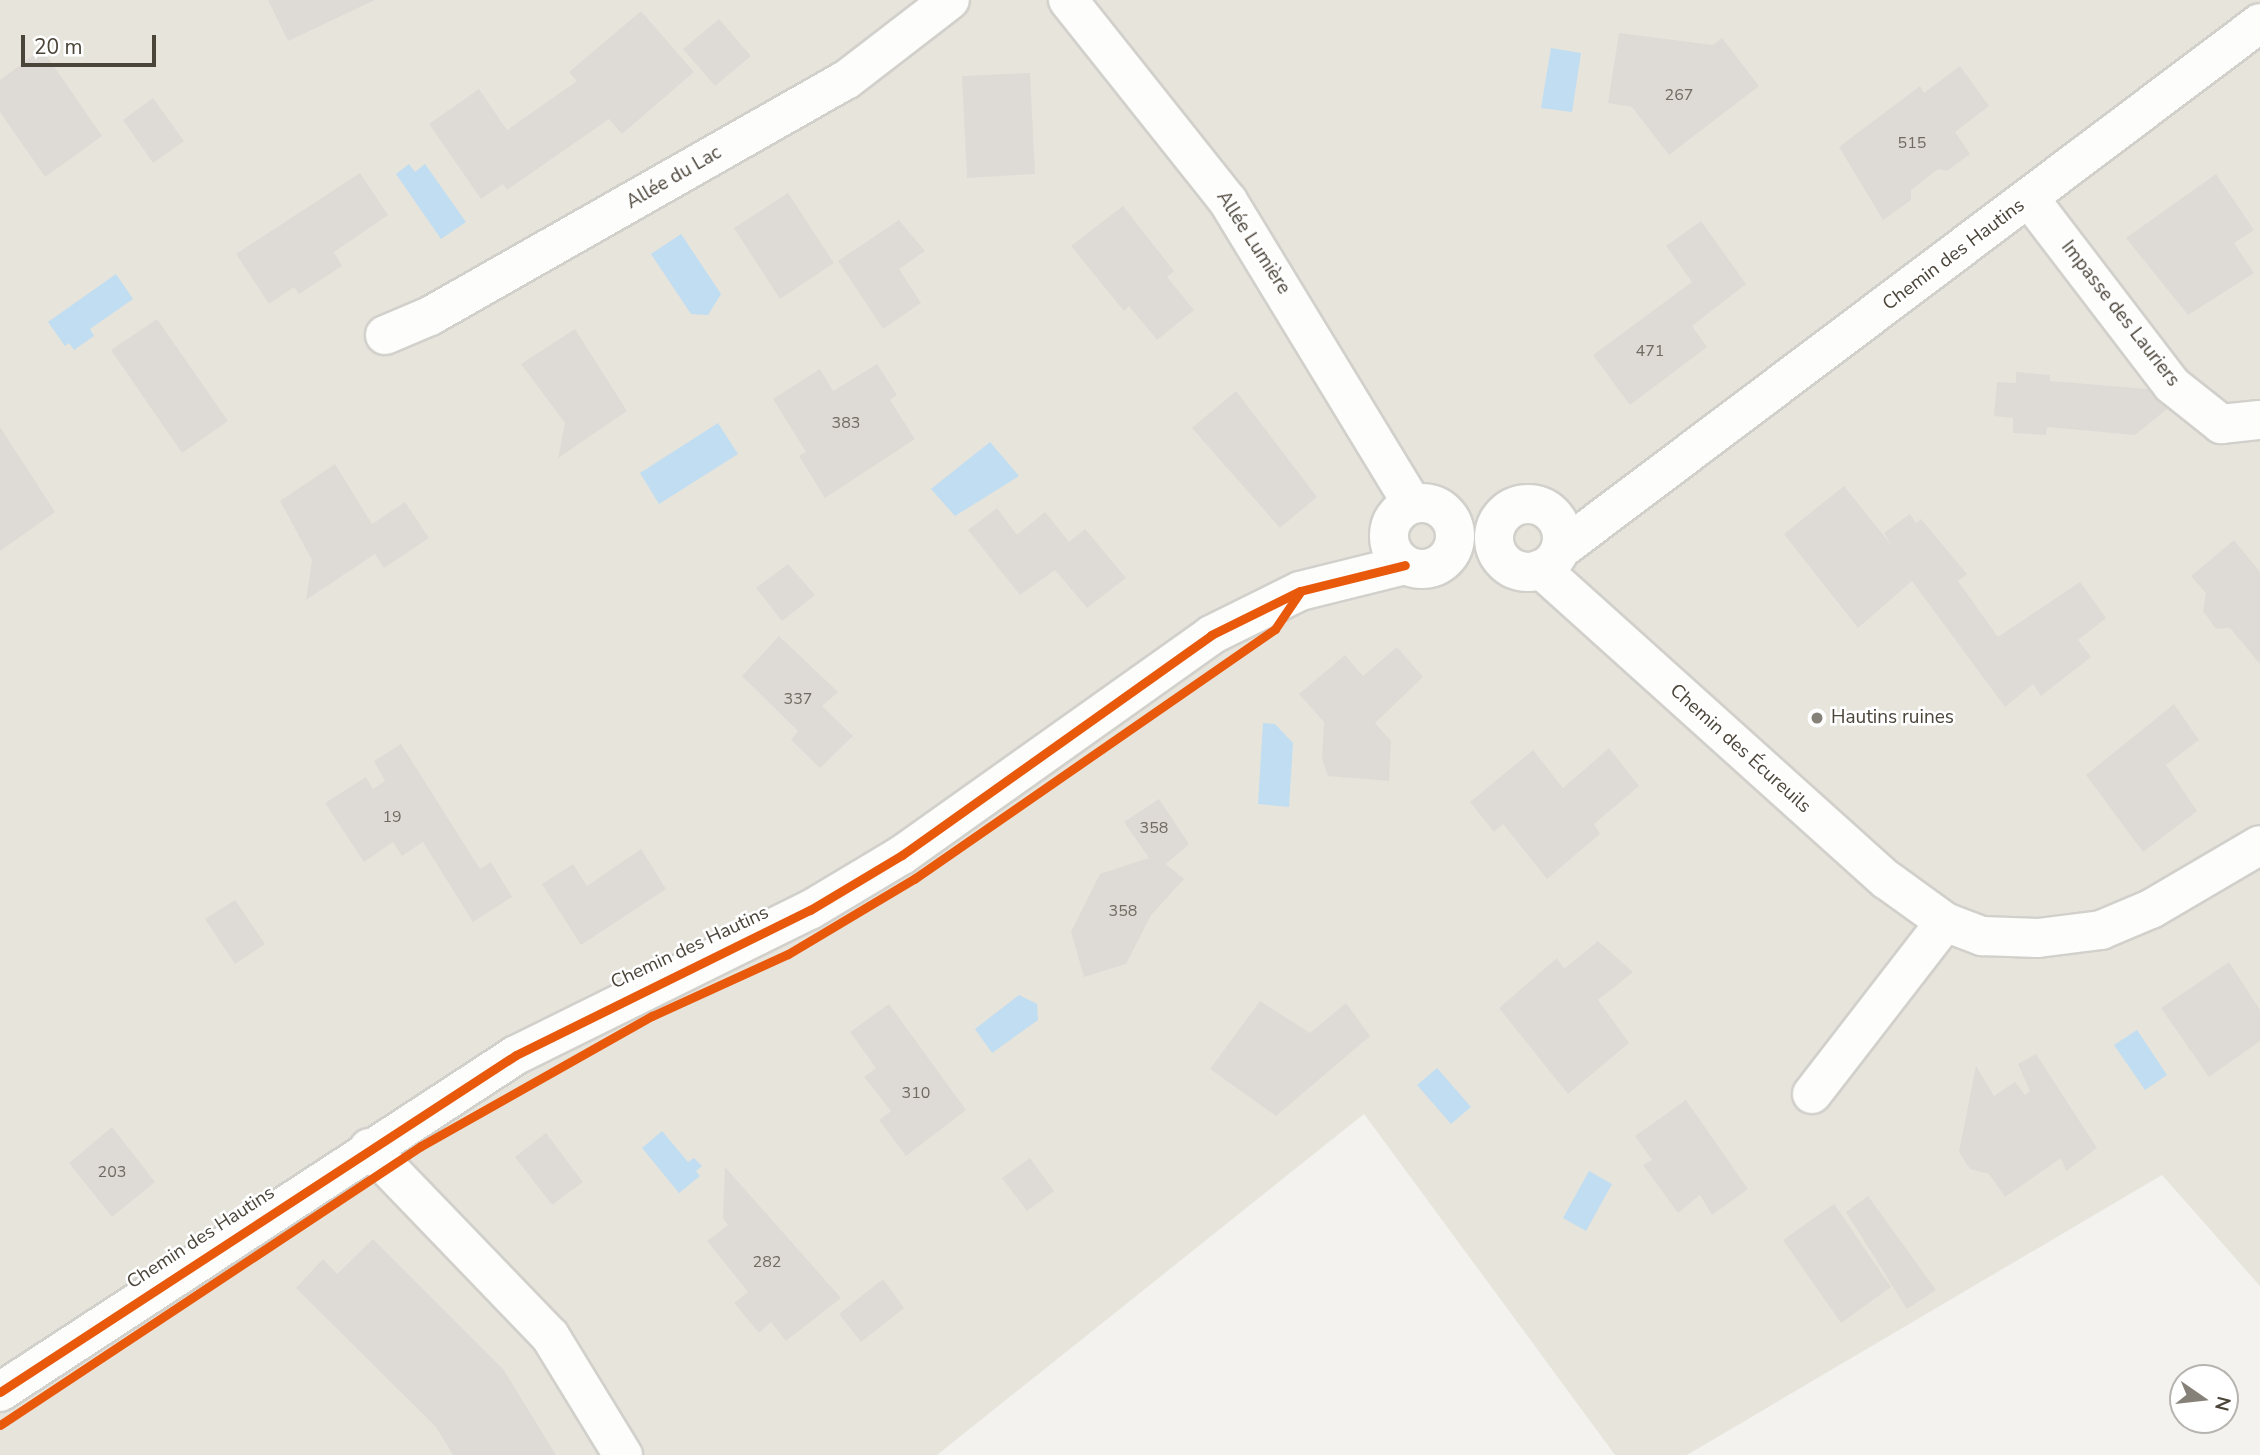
<!DOCTYPE html>
<html>
<head>
<meta charset="utf-8">
<style>
	body { margin:0 }
	#map { position:relative; width:2260px; height:1455px; overflow:hidden; background:#f4f2ee; font-family:"Nunito Sans",sans-serif }
	div>[style] { position:absolute }
	.residential>* { inset:0; background:#e7e4dc }
	.water>* { inset:0; background:#c0ddf1 }
	.building>* { inset:0; background:#dedbd6 }
	.roads { filter:drop-shadow(2px 0 #d2d0cb) drop-shadow(-2px 0 #d2d0cb) drop-shadow(0 2px #d2d0cb) drop-shadow(0 -2px #d2d0cb) }
	.minor>* { height:38px; margin:-19px; padding:0 19px; transform-origin:19px; border-radius:19px; background:#fdfdfc }
	.minor>.ring { margin:-19px; padding:0; box-sizing:content-box; background:none; border:38px solid #fdfdfc; border-radius:50% }
	.cycleway>* { height:9px; margin:-4.5px; padding:0 4.5px; transform-origin:4.5px; border-radius:4.5px; background:#e8590c }
	.dots>* { width:19px; height:19px; translate:-50% -50%; box-sizing:border-box; border:4px solid #fff; border-radius:50% }
	span { translate:-50% -50%; white-space:nowrap; text-align:center; line-height:1.15; -webkit-text-stroke:5px #fff; paint-order:stroke }
	.number-label { font-size:16px; color:#706a61 }
	.number-label span { -webkit-text-stroke-width:0 }
	.street-label { font-size:19px; color:#4b4439 }
	.poi-label { font-size:19px; color:#4b4439 }
	.left { translate:0 -50%; text-align:left }
	.north { position:absolute; left:2169px; top:1364px; width:70px; height:70px; box-sizing:border-box; background:#fff; border:2px solid #b7b4b0; border-radius:50%; rotate:104deg; font-size:19px; font-weight:700; line-height:28px; text-align:center; color:#4b4439 }
	.north::after { content:''; display:block; margin:auto; width:24px; height:32px; background:#868178; clip-path:polygon(50% 0,100% 100%,50% 72%,0 100%) }
	.scale { position:absolute; left:21px; top:35px; width:135px; height:32px; box-sizing:border-box; border:4px solid #4b4439; border-top:0; padding-left:9px; font-size:21px; line-height:24px; white-space:nowrap; color:#4b4439; -webkit-text-stroke:5px #fff; paint-order:stroke }
</style>
</head>
<body>
<div id="map">
	<div class="residential">
		<div style="clip-path:polygon(0 0,2260px 0,2260px 1286px,2162px 1175px,1687px 1455px,1615px 1455px,1364px 1114px,937px 1455px,0 1455px)"></div>
	</div>
	<div class="water">
		<div style="clip-path:polygon(1551px 48px,1581px 53px,1572px 112px,1541px 108px)"></div>
		<div style="clip-path:polygon(409px 164px,415px 172px,425px 164px,466px 222px,441px 239px,396px 174px)"></div>
		<div style="clip-path:polygon(681px 234px,721px 294px,708px 315px,691px 314px,651px 254px)"></div>
		<div style="clip-path:polygon(116px 274px,133px 299px,90px 329px,94px 336px,74px 350px,69px 343px,65px 346px,48px 322px)"></div>
		<div style="clip-path:polygon(718px 423px,738px 454px,659px 504px,640px 473px)"></div>
		<div style="clip-path:polygon(990px 442px,1019px 476px,955px 516px,931px 489px)"></div>
		<div style="clip-path:polygon(1263px 723px,1275px 724px,1293px 743px,1289px 807px,1258px 804px)"></div>
		<div style="clip-path:polygon(1019px 995px,1037px 1004px,1038px 1020px,992px 1053px,975px 1029px)"></div>
		<div style="clip-path:polygon(2137px 1030px,2167px 1075px,2145px 1090px,2114px 1045px)"></div>
		<div style="clip-path:polygon(1437px 1068px,1471px 1107px,1451px 1124px,1417px 1085px)"></div>
		<div style="clip-path:polygon(662px 1131px,688px 1162px,694px 1158px,702px 1166px,696px 1171px,700px 1176px,679px 1193px,642px 1148px)"></div>
		<div style="clip-path:polygon(1589px 1171px,1612px 1184px,1586px 1231px,1563px 1218px)"></div>
	</div>
	<div class="building">
		<div style="clip-path:polygon(268px 0,375px 0,288px 41px)"></div>
		<div style="clip-path:polygon(641px 11px,694px 72px,622px 134px,609px 119px,507px 190px,503px 184px,481px 199px,429px 124px,479px 89px,507px 130px,577px 81px,569px 72px)"></div>
		<div style="clip-path:polygon(719px 19px,751px 56px,715px 86px,683px 49px)"></div>
		<div style="clip-path:polygon(1619px 33px,1713px 45px,1722px 38px,1759px 86px,1669px 155px,1632px 107px,1608px 103px)"></div>
		<div style="clip-path:polygon(42px 49px,102px 136px,45px 177px,0 112px,0 80px)"></div>
		<div style="clip-path:polygon(1960px 66px,1989px 106px,1955px 132px,1970px 154px,1947px 171px,1938px 169px,1911px 190px,1911px 200px,1883px 220px,1839px 147px,1920px 86px,1924px 93px)"></div>
		<div style="clip-path:polygon(1030px 73px,1035px 174px,967px 178px,962px 76px)"></div>
		<div style="clip-path:polygon(153px 98px,184px 141px,153px 163px,123px 120px)"></div>
		<div style="clip-path:polygon(360px 173px,388px 215px,334px 252px,342px 266px,299px 294px,294px 287px,269px 304px,236px 254px)"></div>
		<div style="clip-path:polygon(2216px 174px,2254px 230px,2234px 243px,2254px 273px,2188px 315px,2126px 238px)"></div>
		<div style="clip-path:polygon(788px 193px,834px 263px,780px 299px,734px 228px)"></div>
		<div style="clip-path:polygon(1123px 206px,1174px 271px,1167px 277px,1194px 310px,1157px 340px,1129px 306px,1124px 311px,1071px 246px)"></div>
		<div style="clip-path:polygon(899px 220px,925px 251px,899px 269px,921px 303px,883px 329px,838px 261px)"></div>
		<div style="clip-path:polygon(1701px 221px,1746px 284px,1692px 326px,1707px 347px,1630px 405px,1593px 355px,1692px 282px,1666px 246px)"></div>
		<div style="clip-path:polygon(157px 319px,228px 421px,182px 453px,111px 350px)"></div>
		<div style="clip-path:polygon(575px 329px,627px 411px,558px 458px,565px 423px,521px 364px)"></div>
		<div style="clip-path:polygon(877px 364px,897px 395px,890px 400px,915px 439px,825px 498px,799px 456px,806px 452px,773px 399px,820px 369px,833px 391px)"></div>
		<div style="clip-path:polygon(2016px 372px,2050px 375px,2050px 381px,2148px 389px,2167px 409px,2135px 435px,2047px 427px,2046px 435px,2013px 433px,2013px 418px,1994px 416px,1997px 382px,2016px 383px)"></div>
		<div style="clip-path:polygon(1236px 391px,1317px 497px,1280px 528px,1192px 428px)"></div>
		<div style="clip-path:polygon(0 427px,55px 512px,0 551px)"></div>
		<div style="clip-path:polygon(335px 464px,372px 524px,405px 502px,429px 538px,384px 568px,375px 554px,306px 600px,312px 560px,280px 501px)"></div>
		<div style="clip-path:polygon(1844px 486px,1892px 546px,1884px 533px,1910px 514px,1916px 523px,1921px 519px,1967px 574px,1958px 581px,1998px 637px,2080px 582px,2106px 618px,2078px 640px,2091px 657px,2041px 696px,2033px 684px,2005px 707px,1912px 581px,1858px 628px,1784px 534px)"></div>
		<div style="clip-path:polygon(997px 508px,1017px 535px,1045px 512px,1069px 542px,1085px 529px,1126px 578px,1087px 608px,1055px 570px,1020px 595px,968px 530px)"></div>
		<div style="clip-path:polygon(2234px 540px,2260px 572px,2260px 664px,2230px 628px,2216px 629px,2203px 611px,2206px 593px,2191px 576px)"></div>
		<div style="clip-path:polygon(788px 564px,815px 595px,782px 621px,756px 588px)"></div>
		<div style="clip-path:polygon(779px 636px,838px 692px,822px 706px,853px 736px,820px 768px,791px 740px,798px 731px,742px 676px)"></div>
		<div style="clip-path:polygon(1397px 647px,1423px 677px,1375px 723px,1391px 741px,1389px 781px,1328px 776px,1322px 759px,1324px 722px,1299px 694px,1345px 655px,1363px 676px)"></div>
		<div style="clip-path:polygon(2174px 704px,2199px 740px,2166px 765px,2197px 811px,2143px 852px,2086px 775px)"></div>
		<div style="clip-path:polygon(401px 744px,480px 869px,491px 862px,512px 897px,473px 922px,423px 842px,402px 856px,393px 842px,364px 862px,325px 803px,366px 777px,373px 789px,385px 781px,374px 761px)"></div>
		<div style="clip-path:polygon(1609px 748px,1639px 786px,1594px 824px,1600px 834px,1547px 879px,1503px 824px,1494px 832px,1470px 802px,1533px 750px,1563px 788px)"></div>
		<div style="clip-path:polygon(1159px 799px,1189px 844px,1166px 864px,1184px 879px,1151px 915px,1126px 964px,1084px 977px,1071px 932px,1100px 874px,1149px 858px,1124px 822px)"></div>
		<div style="clip-path:polygon(641px 849px,666px 889px,581px 945px,542px 884px,573px 864px,587px 886px)"></div>
		<div style="clip-path:polygon(235px 900px,265px 944px,235px 964px,205px 919px)"></div>
		<div style="clip-path:polygon(1598px 941px,1633px 972px,1598px 1000px,1629px 1043px,1568px 1094px,1499px 1008px,1557px 958px,1564px 969px)"></div>
		<div style="clip-path:polygon(2229px 962px,2260px 1010px,2260px 1041px,2209px 1077px,2161px 1008px)"></div>
		<div style="clip-path:polygon(1260px 1001px,1310px 1033px,1346px 1003px,1370px 1036px,1276px 1116px,1210px 1069px)"></div>
		<div style="clip-path:polygon(889px 1004px,966px 1110px,906px 1156px,879px 1120px,891px 1111px,864px 1077px,876px 1068px,850px 1032px)"></div>
		<div style="clip-path:polygon(2036px 1054px,2097px 1148px,2066px 1171px,2061px 1158px,2005px 1197px,1989px 1174px,1970px 1169px,1959px 1152px,1976px 1066px,1994px 1096px,2015px 1082px,2025px 1095px,2030px 1091px,2018px 1064px)"></div>
		<div style="clip-path:polygon(1686px 1100px,1748px 1189px,1712px 1215px,1700px 1195px,1678px 1213px,1643px 1165px,1652px 1160px,1635px 1136px)"></div>
		<div style="clip-path:polygon(112px 1127px,155px 1182px,112px 1217px,69px 1163px)"></div>
		<div style="clip-path:polygon(546px 1133px,583px 1182px,552px 1205px,515px 1157px)"></div>
		<div style="clip-path:polygon(1030px 1158px,1054px 1191px,1027px 1211px,1002px 1178px)"></div>
		<div style="clip-path:polygon(725px 1167px,841px 1298px,786px 1341px,771px 1322px,759px 1333px,734px 1303px,748px 1292px,707px 1241px,728px 1225px,723px 1218px)"></div>
		<div style="clip-path:polygon(1868px 1196px,1936px 1290px,1907px 1309px,1846px 1212px)"></div>
		<div style="clip-path:polygon(1834px 1204px,1891px 1287px,1841px 1323px,1783px 1240px)"></div>
		<div style="clip-path:polygon(373px 1239px,503px 1369px,556px 1455px,453px 1455px,436px 1427px,296px 1288px,323px 1259px,337px 1274px)"></div>
		<div style="clip-path:polygon(883px 1279px,904px 1308px,861px 1342px,839px 1314px)"></div>
	</div>
	<div class="roads">
		<div class="minor">
			<div style="left:1068px;top:0;width:257px;rotate:51.5deg"></div>
			<div style="left:1228px;top:201px;width:354px;rotate:58.7deg"></div>
			<div style="left:2029px;top:198px;width:235px;rotate:52.6deg"></div>
			<div style="left:2172px;top:385px;width:63px;rotate:38.5deg"></div>
			<div style="left:2221px;top:424px;width:39px;rotate:-6deg"></div>
			<div style="left:385px;top:335px;width:49px;rotate:-22.9deg"></div>
			<div style="left:430px;top:316px;width:478px;rotate:-29.6deg"></div>
			<div style="left:846px;top:80px;width:131px;rotate:-37.6deg"></div>
			<div class="ring" style="left:1389px;top:503px;width:28px;height:28px"></div>
			<div class="ring" style="left:1494px;top:504px;width:30px;height:30px"></div>
			<div style="left:1560px;top:550px;width:876px;rotate:-36.97deg"></div>
			<div style="left:1541px;top:569px;width:465px;rotate:42deg"></div>
			<div style="left:1887px;top:880px;width:72px;rotate:35.9deg"></div>
			<div style="left:1945px;top:922px;width:40px;rotate:21deg"></div>
			<div style="left:1982px;top:936px;width:56px;rotate:2deg"></div>
			<div style="left:2038px;top:938px;width:64px;rotate:-7.2deg"></div>
			<div style="left:2101px;top:930px;width:54px;rotate:-22.8deg"></div>
			<div style="left:2151px;top:909px;width:126px;rotate:-30.4deg"></div>
			<div style="left:1812px;top:1094px;width:217px;rotate:-52.3deg"></div>
			<div style="left:369px;top:1148px;width:261px;rotate:46.1deg"></div>
			<div style="left:550px;top:1336px;width:140px;rotate:58.5deg"></div>
			<div style="left:0;top:1392px;width:616px;rotate:-33.15deg"></div>
			<div style="left:516px;top:1055px;width:328px;rotate:-26.3deg"></div>
			<div style="left:810px;top:910px;width:107px;rotate:-30.9deg"></div>
			<div style="left:902px;top:855px;width:379px;rotate:-35.4deg"></div>
			<div style="left:1211px;top:635px;width:99px;rotate:-26.3deg"></div>
			<div style="left:1300px;top:591px;width:108px;rotate:-13.9deg"></div>
		</div>
	</div>
	<div class="cycleway">
		<div style="left:0;top:1392px;width:616px;rotate:-33.15deg"></div>
		<div style="left:516px;top:1055px;width:328px;rotate:-26.3deg"></div>
		<div style="left:810px;top:910px;width:107px;rotate:-30.9deg"></div>
		<div style="left:902px;top:855px;width:379px;rotate:-35.4deg"></div>
		<div style="left:1211px;top:635px;width:99px;rotate:-26.3deg"></div>
		<div style="left:1300px;top:591px;width:108px;rotate:-13.9deg"></div>
		<div style="left:0;top:1425px;width:505px;rotate:-33.53deg"></div>
		<div style="left:421px;top:1146px;width:265px;rotate:-29.4deg"></div>
		<div style="left:652px;top:1016px;width:149px;rotate:-24.5deg"></div>
		<div style="left:788px;top:954px;width:147px;rotate:-30.8deg"></div>
		<div style="left:914px;top:879px;width:439px;rotate:-34.7deg"></div>
		<div style="left:1275px;top:629px;width:45px;rotate:-56deg"></div>
	</div>
	<div class="dots">
		<div style="left:1817px;top:718px;background:#868178"></div>
	</div>
	<div class="number-label">
		<span style="left:1679px;top:95px">267</span>
		<span style="left:1912px;top:143px">515</span>
		<span style="left:1650px;top:351px">471</span>
		<span style="left:846px;top:423px">383</span>
		<span style="left:798px;top:699px">337</span>
		<span style="left:392px;top:817px">19</span>
		<span style="left:1154px;top:828px">358</span>
		<span style="left:1123px;top:911px">358</span>
		<span style="left:916px;top:1093px">310</span>
		<span style="left:112px;top:1172px">203</span>
		<span style="left:767px;top:1262px">282</span>
	</div>
	<div class="street-label">
		<span style="left:674px;top:178px;rotate:-30deg">Allée du Lac</span>
		<span style="left:1253px;top:243px;rotate:57deg">Allée Lumière</span>
		<span style="left:1954px;top:255px;rotate:-37deg">Chemin des Hautins</span>
		<span style="left:2120px;top:314px;rotate:52deg">Impasse des Lauriers</span>
		<span style="left:1740px;top:749px;rotate:42deg">Chemin des Écureuils</span>
		<span style="left:690px;top:948px;rotate:-25deg">Chemin des Hautins</span>
		<span style="left:201px;top:1238px;rotate:-33deg">Chemin des Hautins</span>
	</div>
	<div class="poi-label">
		<span class="left" style="left:1831px;top:718px">Hautins ruines</span>
	</div>
	<div class="north">N</div>
	<div class="scale">20 m</div>
</div>
</body>
</html>
